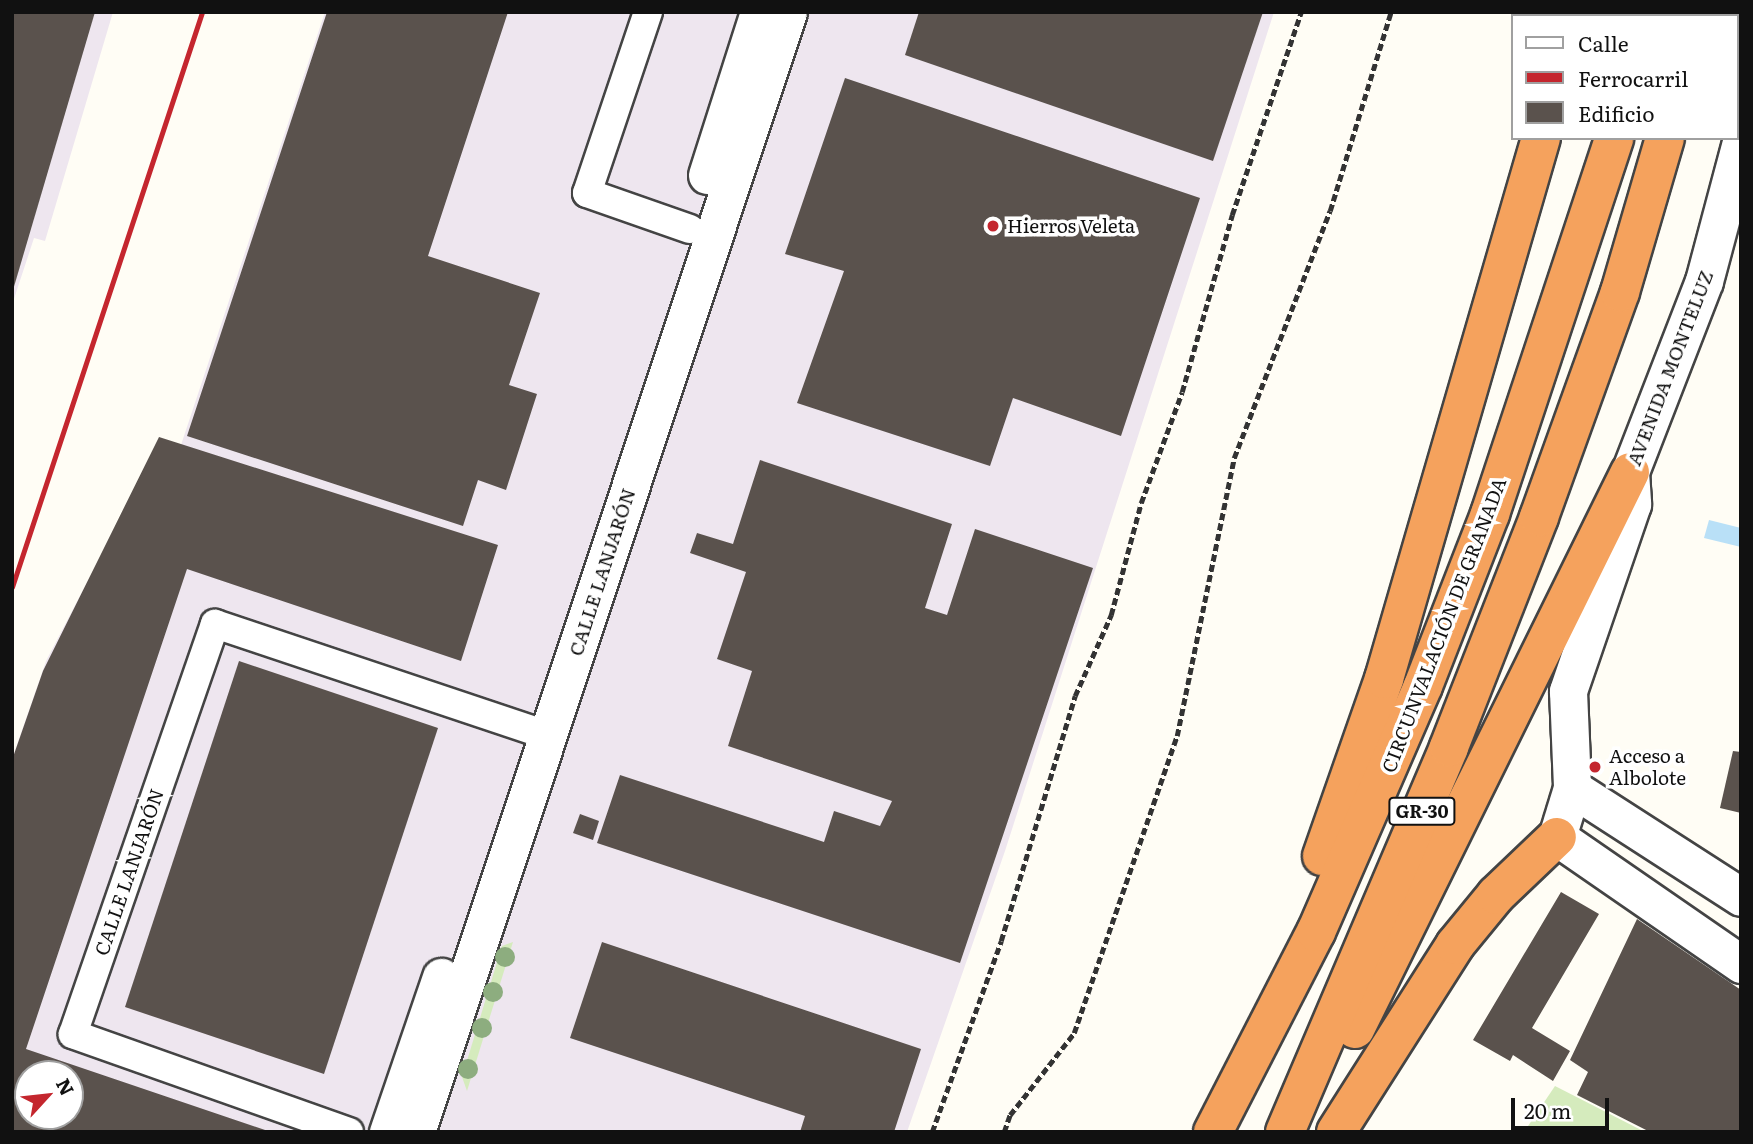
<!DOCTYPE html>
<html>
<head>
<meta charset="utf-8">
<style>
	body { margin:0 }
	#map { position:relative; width:1753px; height:1144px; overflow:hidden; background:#fffdf5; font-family:Literata,serif }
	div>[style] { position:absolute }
	.industrial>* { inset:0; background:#eee6ef }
	.green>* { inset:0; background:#d5ebbd }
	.water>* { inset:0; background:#b9e0f7 }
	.building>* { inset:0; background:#5a524d }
	.path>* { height:4.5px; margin-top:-2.25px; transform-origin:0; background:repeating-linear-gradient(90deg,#333 0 7px,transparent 0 10.5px) }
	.roads { filter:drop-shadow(2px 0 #444) drop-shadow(-2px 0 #444) drop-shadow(0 2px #444) drop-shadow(0 -2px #444) }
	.minor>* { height:28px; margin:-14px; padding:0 14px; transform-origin:14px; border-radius:14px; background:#fff }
	.tertiary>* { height:37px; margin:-18.5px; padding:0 18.5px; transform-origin:18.5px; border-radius:18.5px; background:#fff }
	.motorway>* { height:38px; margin:-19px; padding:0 19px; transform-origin:19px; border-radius:19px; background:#f5a25d }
	.rail>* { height:5px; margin:-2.5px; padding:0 2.5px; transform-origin:2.5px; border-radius:2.5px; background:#c4262e }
	.trees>* { width:20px; height:20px; margin:-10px; border-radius:50%; background:#8dad7f }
	.dots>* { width:19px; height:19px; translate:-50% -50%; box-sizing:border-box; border:4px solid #fff; border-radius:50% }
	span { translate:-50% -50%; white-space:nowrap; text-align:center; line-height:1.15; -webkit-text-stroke:7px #fff; paint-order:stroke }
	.shield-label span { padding:2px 5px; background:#fff; border:2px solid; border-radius:5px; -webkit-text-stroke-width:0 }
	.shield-label { font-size:18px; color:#111; font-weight:700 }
	.poi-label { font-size:19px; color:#111 }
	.left { translate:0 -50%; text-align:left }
	.street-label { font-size:19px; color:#111 }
	.frame { position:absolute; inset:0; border:14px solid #111; pointer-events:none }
	.legend { position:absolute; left:1511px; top:14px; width:228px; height:126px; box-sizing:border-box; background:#fff; border:2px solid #a0a0a0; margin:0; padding:9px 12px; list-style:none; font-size:21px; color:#111 }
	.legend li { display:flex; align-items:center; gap:14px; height:35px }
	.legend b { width:35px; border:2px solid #a0a0a0 }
	.north { position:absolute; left:14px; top:1060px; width:70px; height:70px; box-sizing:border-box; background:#fff; border:2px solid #a0a0a0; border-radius:50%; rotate:63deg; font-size:19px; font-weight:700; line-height:28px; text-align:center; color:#111 }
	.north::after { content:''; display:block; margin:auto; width:24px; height:32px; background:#c4262e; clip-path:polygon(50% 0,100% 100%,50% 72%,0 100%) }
	.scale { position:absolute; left:1511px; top:1098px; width:98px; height:32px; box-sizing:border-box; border:4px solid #111; border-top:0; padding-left:9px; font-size:21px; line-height:24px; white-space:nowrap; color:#111; -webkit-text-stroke:5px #fff; paint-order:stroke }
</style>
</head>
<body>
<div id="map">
	<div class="industrial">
		<div style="clip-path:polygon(12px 12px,113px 12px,45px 241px,34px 238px,12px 305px)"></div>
		<div style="clip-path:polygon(evenodd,325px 12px,1274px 12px,1005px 851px,907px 1132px,12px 1132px,12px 759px,46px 661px,157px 448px,178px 454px,325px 12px,28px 1074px,70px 1074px,70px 1116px,28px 1116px,28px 1074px)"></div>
	</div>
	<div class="green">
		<div style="clip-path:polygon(513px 942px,467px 1091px,462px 1077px,502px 946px)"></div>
		<div style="clip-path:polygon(1555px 1086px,1645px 1132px,1524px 1132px)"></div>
	</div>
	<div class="water">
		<div style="clip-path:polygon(1709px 520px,1741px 528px,1741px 547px,1704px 538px)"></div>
	</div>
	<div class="building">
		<div style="clip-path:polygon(12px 12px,95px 12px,13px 290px,12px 290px)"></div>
		<div style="clip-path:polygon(327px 12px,508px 12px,428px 256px,540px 293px,509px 385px,537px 394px,506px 490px,478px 480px,463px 526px,187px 436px)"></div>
		<div style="clip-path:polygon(919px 12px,1263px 12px,1213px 161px,905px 55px)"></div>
		<div style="clip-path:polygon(845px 78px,1200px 198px,1121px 436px,1013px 398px,990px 466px,797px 403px,844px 271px,785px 254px)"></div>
		<div style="clip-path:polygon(evenodd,159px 437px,498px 545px,461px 661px,187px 569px,26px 1049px,271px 1132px,12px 1132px,12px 760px,43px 671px,159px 437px,28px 1074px,70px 1074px,70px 1116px,28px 1116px,28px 1074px)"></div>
		<div style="clip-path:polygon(760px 460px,952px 524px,925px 608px,947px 615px,975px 529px,1093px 568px,960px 963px,597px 843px,620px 775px,824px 842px,834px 811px,880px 826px,892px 801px,728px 746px,752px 671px,717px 659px,746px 572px,690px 553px,697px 533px,733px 544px)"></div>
		<div style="clip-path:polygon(239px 661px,438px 728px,324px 1074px,125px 1007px)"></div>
		<div style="clip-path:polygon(1733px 751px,1741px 752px,1741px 813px,1720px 808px)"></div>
		<div style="clip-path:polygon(580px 814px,599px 821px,593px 840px,573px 833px)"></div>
		<div style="clip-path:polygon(1561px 892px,1599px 914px,1532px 1028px,1570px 1051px,1553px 1081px,1513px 1055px,1510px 1061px,1473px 1040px)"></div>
		<div style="clip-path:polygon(1637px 919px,1741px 990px,1741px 1132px,1650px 1132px,1577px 1095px,1588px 1072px,1570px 1060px)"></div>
		<div style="clip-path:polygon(602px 942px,921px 1049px,894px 1132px,800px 1132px,805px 1116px,570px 1038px)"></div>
	</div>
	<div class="path">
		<div style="left:932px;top:1132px;width:203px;rotate:-70.1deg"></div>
		<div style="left:1001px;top:941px;width:256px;rotate:-73.2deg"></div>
		<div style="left:1075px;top:696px;width:89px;rotate:-66deg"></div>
		<div style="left:1111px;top:615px;width:116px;rotate:-75deg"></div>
		<div style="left:1141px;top:503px;width:118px;rotate:-69.7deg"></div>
		<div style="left:1182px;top:392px;width:184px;rotate:-74.2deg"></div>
		<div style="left:1232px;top:215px;width:214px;rotate:-71.2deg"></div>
		<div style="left:1004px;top:1132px;width:18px;rotate:-71deg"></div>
		<div style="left:1010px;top:1115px;width:104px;rotate:-52deg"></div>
		<div style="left:1074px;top:1033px;width:314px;rotate:-70.9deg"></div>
		<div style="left:1177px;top:736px;width:284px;rotate:-78.4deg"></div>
		<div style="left:1234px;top:458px;width:265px;rotate:-68.8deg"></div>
		<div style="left:1330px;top:211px;width:208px;rotate:-73deg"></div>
	</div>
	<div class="roads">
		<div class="minor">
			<div style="left:648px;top:12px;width:191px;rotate:108.6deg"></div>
			<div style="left:587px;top:193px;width:109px;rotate:19.3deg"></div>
			<div style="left:349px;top:1132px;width:293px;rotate:-160.5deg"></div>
			<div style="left:73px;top:1034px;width:434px;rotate:-70.9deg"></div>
			<div style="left:215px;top:624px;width:350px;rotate:18.5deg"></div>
		</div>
		<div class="tertiary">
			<div style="left:1741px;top:142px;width:144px;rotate:104.9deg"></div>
			<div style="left:1704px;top:281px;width:205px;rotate:111.2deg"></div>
			<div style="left:1630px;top:472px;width:32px;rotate:86deg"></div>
			<div style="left:1632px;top:504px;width:198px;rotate:108.9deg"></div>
			<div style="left:1568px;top:691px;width:97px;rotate:87.6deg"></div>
			<div style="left:1572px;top:788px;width:51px;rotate:107deg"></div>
			<div style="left:1557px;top:837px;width:224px;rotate:34.6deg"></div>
			<div style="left:707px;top:175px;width:171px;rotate:-72.3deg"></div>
			<div style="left:1572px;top:788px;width:201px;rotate:32.8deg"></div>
			<div style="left:388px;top:1132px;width:164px;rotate:-71.1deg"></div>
			<div style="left:416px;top:1132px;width:1180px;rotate:-71.63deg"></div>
		</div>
		<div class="motorway">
			<div style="left:1574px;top:16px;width:4px;rotate:-76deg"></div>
			<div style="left:1648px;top:16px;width:4px;rotate:-76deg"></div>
			<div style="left:1698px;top:16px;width:4px;rotate:-76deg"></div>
			<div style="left:1322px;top:856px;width:188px;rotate:-70.7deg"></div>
			<div style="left:1384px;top:679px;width:563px;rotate:-73.82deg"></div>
			<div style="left:1355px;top:1029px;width:621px;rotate:-63.72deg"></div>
			<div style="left:1213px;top:1132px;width:225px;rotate:-62.8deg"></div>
			<div style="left:1316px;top:932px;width:268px;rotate:-66.5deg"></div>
			<div style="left:1423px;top:686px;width:185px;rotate:-68.7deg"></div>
			<div style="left:1490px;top:514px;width:396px;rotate:-71.7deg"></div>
			<div style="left:1285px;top:1132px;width:418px;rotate:-66.9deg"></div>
			<div style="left:1449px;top:747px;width:247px;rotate:-68.6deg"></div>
			<div style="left:1539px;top:517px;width:239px;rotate:-70.2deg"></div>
			<div style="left:1620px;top:292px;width:160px;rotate:-73.7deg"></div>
			<div style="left:1336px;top:1132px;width:222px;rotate:-57.5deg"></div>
			<div style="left:1455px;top:945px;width:65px;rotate:-50.6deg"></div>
			<div style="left:1496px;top:895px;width:84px;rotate:-43.6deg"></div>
		</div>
	</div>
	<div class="rail">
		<div style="left:12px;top:587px;width:606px;rotate:-71.71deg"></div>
	</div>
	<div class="trees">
		<div style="left:505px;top:957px"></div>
		<div style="left:493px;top:992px"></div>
		<div style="left:482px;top:1028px"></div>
		<div style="left:468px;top:1069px"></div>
	</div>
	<div class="dots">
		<div style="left:993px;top:226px;background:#c4262e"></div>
		<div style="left:1595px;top:767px;background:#c4262e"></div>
	</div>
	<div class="shield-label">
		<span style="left:1422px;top:811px">GR-30</span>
	</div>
	<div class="poi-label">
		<span class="left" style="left:1007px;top:226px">Hierros Veleta</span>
		<span class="left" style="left:1609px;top:767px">Acceso a<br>Albolote</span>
	</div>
	<div class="street-label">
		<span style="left:1670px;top:368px;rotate:-69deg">AVENIDA MONTELUZ</span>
		<span style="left:602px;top:572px;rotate:-72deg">CALLE LANJARÓN</span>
		<span style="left:1444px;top:625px;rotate:-69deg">CIRCUNVALACIÓN DE GRANADA</span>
		<span style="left:129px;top:872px;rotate:-71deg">CALLE LANJARÓN</span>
	</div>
	<div class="frame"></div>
	<ul class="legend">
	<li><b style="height:9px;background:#fff"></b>Calle</li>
	<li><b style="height:9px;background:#c4262e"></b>Ferrocarril</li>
	<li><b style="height:19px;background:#5a524d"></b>Edificio</li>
	</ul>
	<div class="north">N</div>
	<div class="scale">20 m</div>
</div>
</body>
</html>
